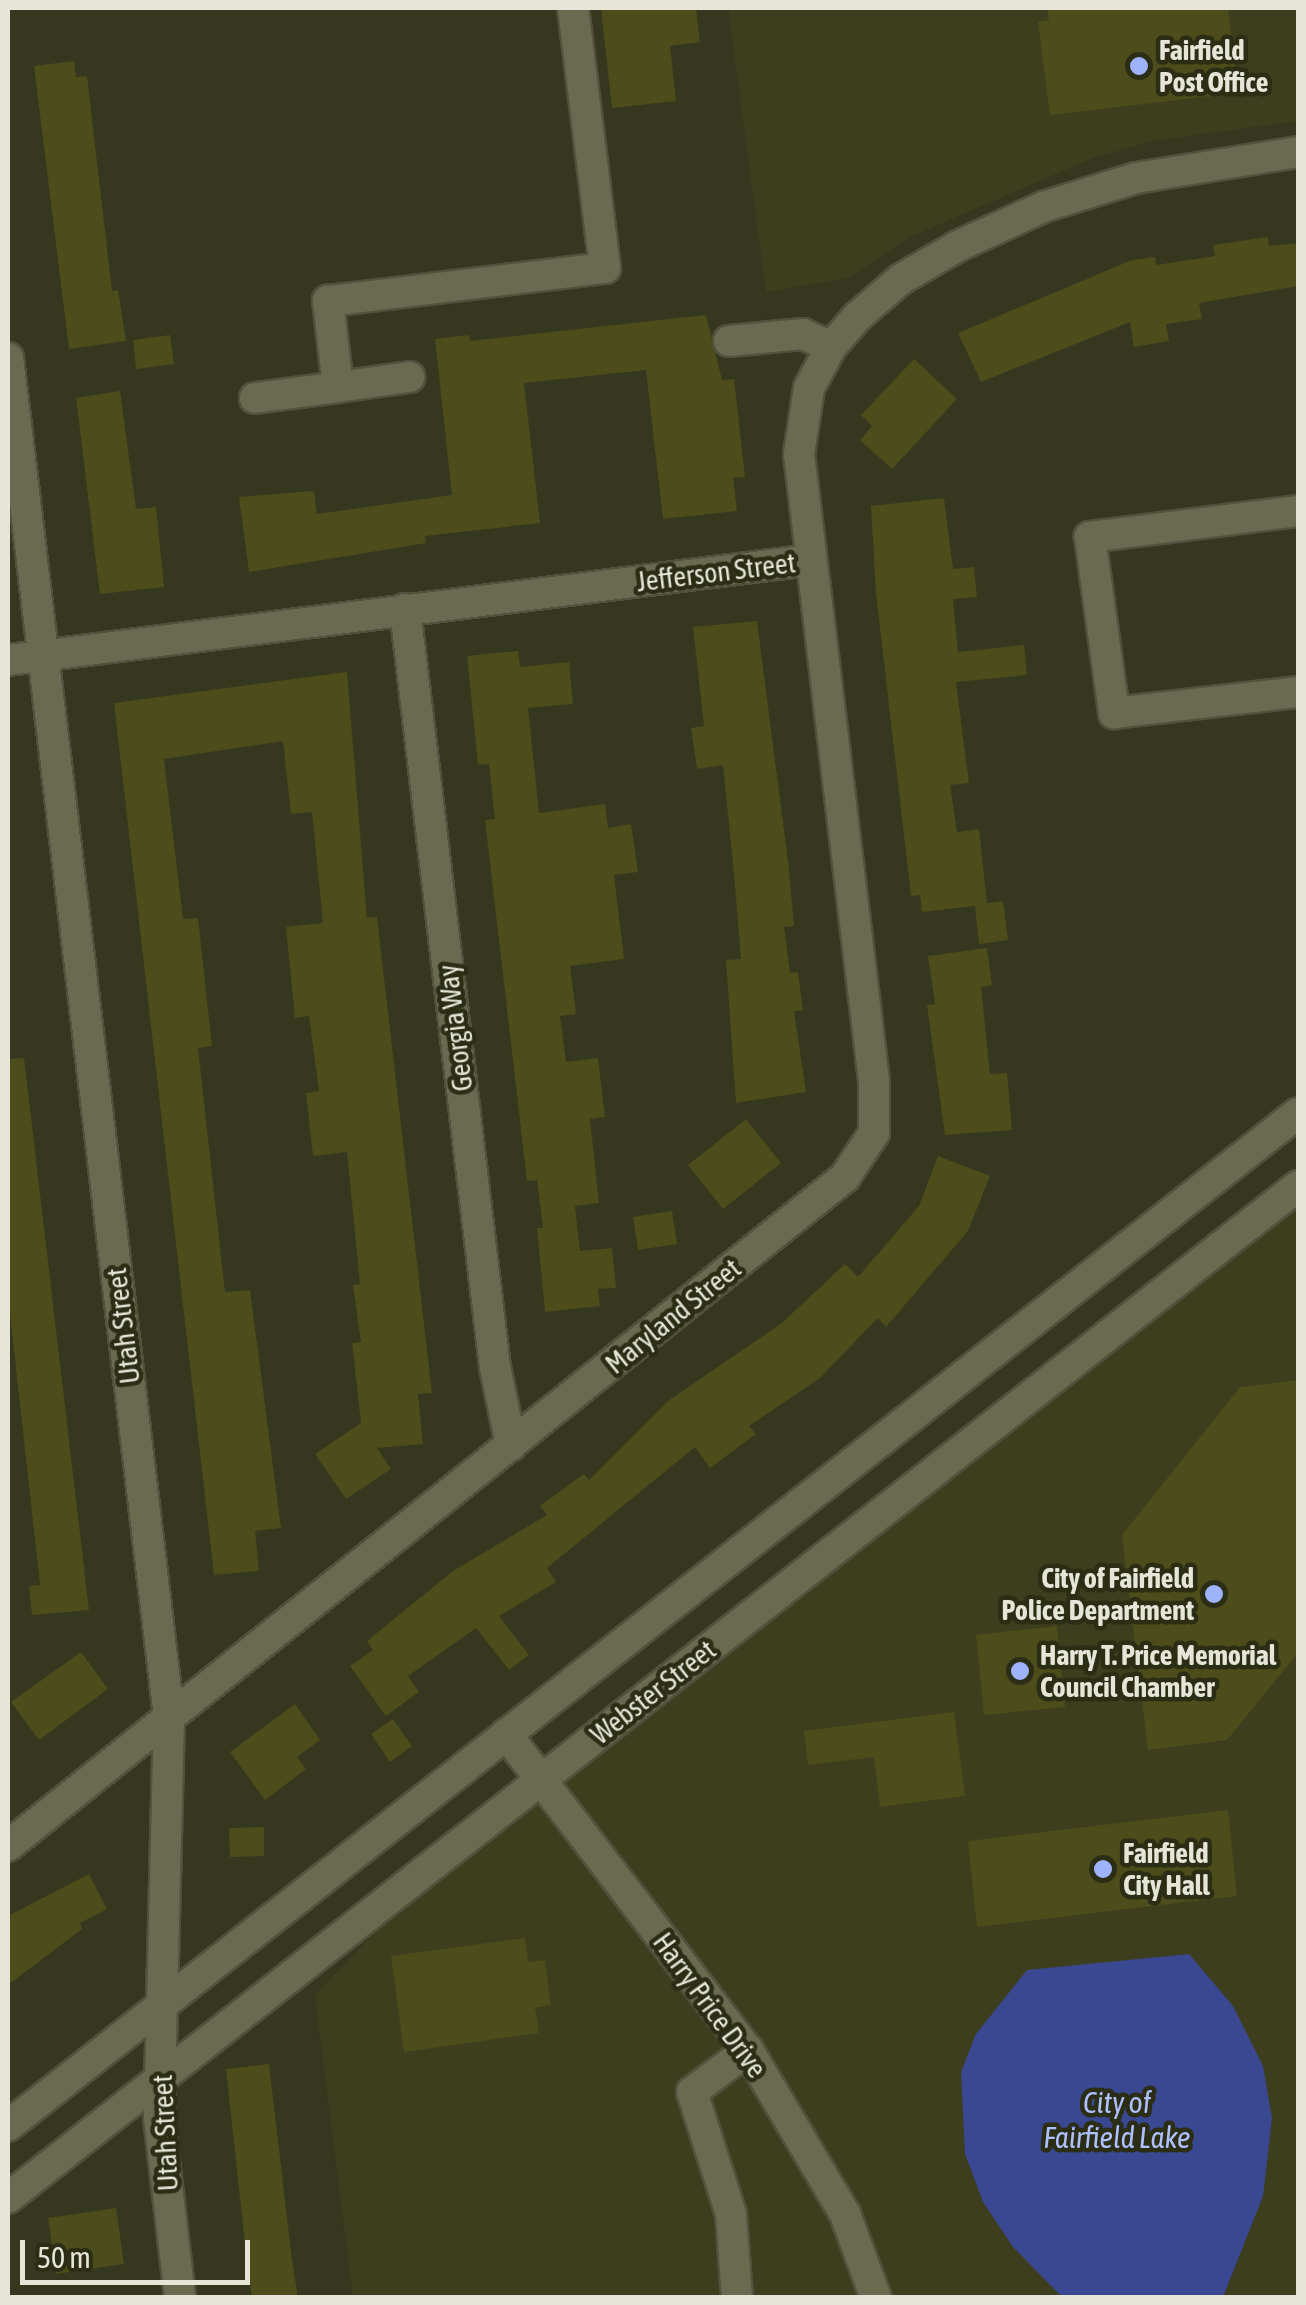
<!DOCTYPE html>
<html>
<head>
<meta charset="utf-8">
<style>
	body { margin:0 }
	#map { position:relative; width:1306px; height:2305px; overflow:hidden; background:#35371f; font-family:"Asap Condensed",sans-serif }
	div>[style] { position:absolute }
	.built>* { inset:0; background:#3c3e1e }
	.water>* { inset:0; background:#394890 }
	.building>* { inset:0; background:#4c4d1a }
	.roads { filter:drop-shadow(2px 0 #51523d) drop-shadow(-2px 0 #51523d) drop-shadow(0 2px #51523d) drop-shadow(0 -2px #51523d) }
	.minor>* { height:30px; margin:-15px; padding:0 15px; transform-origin:15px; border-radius:15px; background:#696b51 }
	.dots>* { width:28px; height:28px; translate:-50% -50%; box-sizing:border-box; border:5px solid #2b2d15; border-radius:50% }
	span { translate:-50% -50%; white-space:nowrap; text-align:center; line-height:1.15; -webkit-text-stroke:9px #2b2d15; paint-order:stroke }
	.poi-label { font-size:28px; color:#e5e6d8; font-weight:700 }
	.left { translate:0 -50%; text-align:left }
	.right { translate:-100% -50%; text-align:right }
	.street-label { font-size:28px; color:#e5e6d8 }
	.water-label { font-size:30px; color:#aec0fe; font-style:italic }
	.frame { position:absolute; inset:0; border:10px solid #e5e6d8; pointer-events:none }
	.scale { position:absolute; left:20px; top:2240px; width:230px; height:45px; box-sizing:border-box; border:5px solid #e5e6d8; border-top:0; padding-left:12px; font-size:30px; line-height:35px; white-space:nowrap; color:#e5e6d8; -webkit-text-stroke:8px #2b2d15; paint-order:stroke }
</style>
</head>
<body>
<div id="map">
	<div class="built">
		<div style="clip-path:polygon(728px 8px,1298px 8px,1298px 121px,1153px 141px,1095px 157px,908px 238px,849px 278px,766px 292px)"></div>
		<div style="clip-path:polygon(1298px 1177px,1298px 2297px,353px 2297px,315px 1995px,536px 1762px)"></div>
	</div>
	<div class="water">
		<div style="clip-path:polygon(1189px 1954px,1233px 2006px,1263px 2066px,1272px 2118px,1263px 2196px,1223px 2297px,1062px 2297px,1013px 2247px,983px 2202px,965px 2154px,961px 2072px,976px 2034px,1027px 1970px)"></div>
	</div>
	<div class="building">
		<div style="clip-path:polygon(601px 8px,696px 8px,700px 42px,670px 46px,676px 101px,612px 108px)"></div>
		<div style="clip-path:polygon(1047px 8px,1228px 8px,1238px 93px,1050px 115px,1038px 22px,1049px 20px)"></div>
		<div style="clip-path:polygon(74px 61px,76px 77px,87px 76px,112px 291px,118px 290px,126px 341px,69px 349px,34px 66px)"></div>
		<div style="clip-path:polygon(1268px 237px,1269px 246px,1298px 243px,1298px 286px,1199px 303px,1202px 319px,1166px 324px,1169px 341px,1134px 347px,1130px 322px,981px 382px,958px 333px,1132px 260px,1155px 257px,1156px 265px,1215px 256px,1213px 245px)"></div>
		<div style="clip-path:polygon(706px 315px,722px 380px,734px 379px,745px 477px,733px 478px,737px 511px,663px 519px,646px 370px,524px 383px,540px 523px,425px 536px,426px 543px,249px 572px,239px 497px,314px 491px,317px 514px,452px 495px,435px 339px,469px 335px,470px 341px)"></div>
		<div style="clip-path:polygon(170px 335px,174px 364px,136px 369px,133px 340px)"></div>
		<div style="clip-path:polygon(914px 359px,957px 399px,892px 469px,860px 440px,872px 426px,861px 415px)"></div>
		<div style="clip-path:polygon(120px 391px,136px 509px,156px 507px,164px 587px,100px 594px,76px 398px)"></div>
		<div style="clip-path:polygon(944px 498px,953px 569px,974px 567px,977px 597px,953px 599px,958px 652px,1024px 645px,1027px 675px,956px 682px,969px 783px,950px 785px,957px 832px,979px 829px,987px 903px,1003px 901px,1008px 940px,979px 944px,975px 906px,922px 912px,920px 895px,911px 896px,876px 593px,871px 506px)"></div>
		<div style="clip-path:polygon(757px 621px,789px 869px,794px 926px,784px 927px,790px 973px,798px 972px,803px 1010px,794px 1011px,806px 1092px,736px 1103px,726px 960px,741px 959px,734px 874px,723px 765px,697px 769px,691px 728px,704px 726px,693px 627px)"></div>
		<div style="clip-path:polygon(518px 651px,520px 667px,569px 662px,573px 704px,528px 708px,539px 813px,605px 804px,608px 828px,631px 824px,638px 872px,614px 875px,624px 959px,570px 966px,576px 1014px,560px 1016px,566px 1062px,598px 1058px,605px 1117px,590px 1119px,599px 1203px,575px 1206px,580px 1251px,612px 1248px,616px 1288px,598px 1289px,600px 1306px,545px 1312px,537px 1228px,543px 1228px,537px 1180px,527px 1181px,485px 820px,495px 819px,489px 764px,478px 765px,467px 656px)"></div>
		<div style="clip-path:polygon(347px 672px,367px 918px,377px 917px,432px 1393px,418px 1394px,423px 1444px,377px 1448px,391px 1469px,346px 1499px,315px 1454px,361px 1423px,352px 1343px,361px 1342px,353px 1285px,360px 1284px,347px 1152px,313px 1156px,306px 1093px,319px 1091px,309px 1016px,295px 1018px,286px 927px,323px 923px,312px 812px,291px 814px,283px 741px,164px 759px,183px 919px,198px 918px,212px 1046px,198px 1048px,225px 1292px,250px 1290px,281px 1528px,255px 1531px,259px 1571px,214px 1575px,114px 703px)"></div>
		<div style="clip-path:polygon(987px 948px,992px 985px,981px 987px,990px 1074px,1007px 1073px,1012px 1130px,945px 1135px,927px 1005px,935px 1004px,928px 956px)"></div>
		<div style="clip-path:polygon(24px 1058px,89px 1610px,32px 1615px,29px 1586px,40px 1585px,8px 1296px,8px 1059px)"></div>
		<div style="clip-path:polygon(746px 1119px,781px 1163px,723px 1209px,688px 1165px)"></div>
		<div style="clip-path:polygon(938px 1156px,990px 1176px,968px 1231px,886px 1327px,878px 1318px,820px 1378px,749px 1426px,756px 1434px,710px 1468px,695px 1447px,547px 1568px,556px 1582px,499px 1616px,529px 1655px,509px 1670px,476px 1628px,408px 1676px,419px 1692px,386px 1716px,350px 1666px,373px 1650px,367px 1641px,453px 1571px,547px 1515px,540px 1506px,584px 1474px,589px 1480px,668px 1401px,782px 1323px,845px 1264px,858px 1277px,919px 1206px)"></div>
		<div style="clip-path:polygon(672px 1211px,677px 1244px,638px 1250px,633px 1217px)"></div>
		<div style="clip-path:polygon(1298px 1380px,1298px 1653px,1227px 1740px,1148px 1750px,1122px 1535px,1240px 1387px)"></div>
		<div style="clip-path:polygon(1057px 1626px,1065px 1707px,984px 1715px,976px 1635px)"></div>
		<div style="clip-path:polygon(81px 1652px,108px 1689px,39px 1740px,11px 1702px)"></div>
		<div style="clip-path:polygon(295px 1704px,320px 1740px,297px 1757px,306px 1769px,265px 1800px,230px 1752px)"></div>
		<div style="clip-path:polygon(954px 1712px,965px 1796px,880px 1807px,874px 1757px,808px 1765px,804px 1731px)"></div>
		<div style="clip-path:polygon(393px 1719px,412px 1746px,390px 1762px,371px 1734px)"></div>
		<div style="clip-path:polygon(1228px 1810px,1237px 1896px,977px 1927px,968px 1841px)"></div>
		<div style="clip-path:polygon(264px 1827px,264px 1856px,230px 1857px,229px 1828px)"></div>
		<div style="clip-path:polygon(89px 1874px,107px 1909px,80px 1923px,82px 1929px,8px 1985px,8px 1916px)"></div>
		<div style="clip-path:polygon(525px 1938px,528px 1962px,545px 1960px,551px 2005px,535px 2008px,539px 2033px,404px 2052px,391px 1956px)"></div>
		<div style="clip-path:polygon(269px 2064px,291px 2252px,298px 2298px,252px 2298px,245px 2244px,226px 2069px)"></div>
		<div style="clip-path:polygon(116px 2208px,124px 2264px,56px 2274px,48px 2218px)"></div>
	</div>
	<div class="roads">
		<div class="minor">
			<div style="left:729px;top:341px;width:74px;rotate:-5.4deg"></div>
			<div style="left:803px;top:334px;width:31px;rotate:25deg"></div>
			<div style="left:8px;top:358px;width:1368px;rotate:83.24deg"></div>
			<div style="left:169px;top:1716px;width:402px;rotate:91.4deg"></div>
			<div style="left:159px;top:2118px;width:181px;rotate:83.3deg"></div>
			<div style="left:338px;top:387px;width:72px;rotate:-8deg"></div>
			<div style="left:255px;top:398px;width:84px;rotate:-7.5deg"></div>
			<div style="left:338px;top:387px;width:87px;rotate:-96.6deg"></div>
			<div style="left:328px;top:301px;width:279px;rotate:-6.8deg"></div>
			<div style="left:605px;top:268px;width:262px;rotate:-97deg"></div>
			<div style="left:1298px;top:511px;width:210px;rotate:172.9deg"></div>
			<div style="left:1090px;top:537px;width:178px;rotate:82.2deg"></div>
			<div style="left:1114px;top:713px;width:185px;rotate:-6.5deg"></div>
			<div style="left:405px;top:609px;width:763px;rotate:83.23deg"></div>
			<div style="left:495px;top:1367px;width:80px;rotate:78.4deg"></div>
			<div style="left:8px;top:660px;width:808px;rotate:-7.11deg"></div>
			<div style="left:506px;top:1734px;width:398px;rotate:52.6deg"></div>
			<div style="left:748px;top:2050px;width:191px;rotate:59.4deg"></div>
			<div style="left:845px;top:2214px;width:90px;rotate:69.7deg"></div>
			<div style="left:8px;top:1846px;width:1072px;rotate:-38.63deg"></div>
			<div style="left:845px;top:1177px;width:53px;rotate:-56.6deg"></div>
			<div style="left:874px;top:1133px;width:52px;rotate:-90deg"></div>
			<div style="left:874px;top:1081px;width:631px;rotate:-96.82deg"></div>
			<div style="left:799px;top:454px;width:67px;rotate:-81.4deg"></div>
			<div style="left:809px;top:388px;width:47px;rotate:-61.8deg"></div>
			<div style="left:831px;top:347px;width:40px;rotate:-49deg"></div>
			<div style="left:857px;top:317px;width:58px;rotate:-40.8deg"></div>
			<div style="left:901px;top:279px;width:66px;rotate:-30.1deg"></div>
			<div style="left:958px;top:246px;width:94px;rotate:-24.6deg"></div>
			<div style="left:1043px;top:207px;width:97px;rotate:-17.3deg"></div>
			<div style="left:1136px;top:178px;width:164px;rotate:-9.1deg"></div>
			<div style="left:8px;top:2126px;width:1640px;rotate:-38.14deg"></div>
			<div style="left:8px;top:2198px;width:1640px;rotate:-38.11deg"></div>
			<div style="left:737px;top:2298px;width:84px;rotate:-94.1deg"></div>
			<div style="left:731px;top:2214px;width:128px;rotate:-107.7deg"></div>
			<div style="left:692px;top:2092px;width:70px;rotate:-36.9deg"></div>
		</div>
	</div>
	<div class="dots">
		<div style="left:1139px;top:66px;background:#9fb3fd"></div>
		<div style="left:1214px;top:1594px;background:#9fb3fd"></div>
		<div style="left:1020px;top:1671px;background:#9fb3fd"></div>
		<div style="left:1103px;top:1869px;background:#9fb3fd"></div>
	</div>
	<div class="poi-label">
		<span class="left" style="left:1159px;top:66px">Fairfield<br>Post Office</span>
		<span class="right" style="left:1194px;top:1594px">City of Fairfield<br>Police Department</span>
		<span class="left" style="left:1040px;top:1671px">Harry T. Price Memorial<br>Council Chamber</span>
		<span class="left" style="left:1123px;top:1869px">Fairfield<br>City Hall</span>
	</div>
	<div class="street-label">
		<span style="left:716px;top:572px;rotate:-7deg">Jefferson Street</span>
		<span style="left:455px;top:1028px;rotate:-97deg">Georgia Way</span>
		<span style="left:673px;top:1316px;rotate:-39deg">Maryland Street</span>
		<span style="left:123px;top:1326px;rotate:-97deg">Utah Street</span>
		<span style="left:653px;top:1692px;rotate:-38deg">Webster Street</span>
		<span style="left:710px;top:2005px;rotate:54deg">Harry Price Drive</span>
		<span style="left:165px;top:2133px;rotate:-93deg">Utah Street</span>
	</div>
	<div class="water-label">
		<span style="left:1117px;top:2119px">City of<br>Fairfield Lake</span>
	</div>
	<div class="frame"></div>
	<div class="scale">50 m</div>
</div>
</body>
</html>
